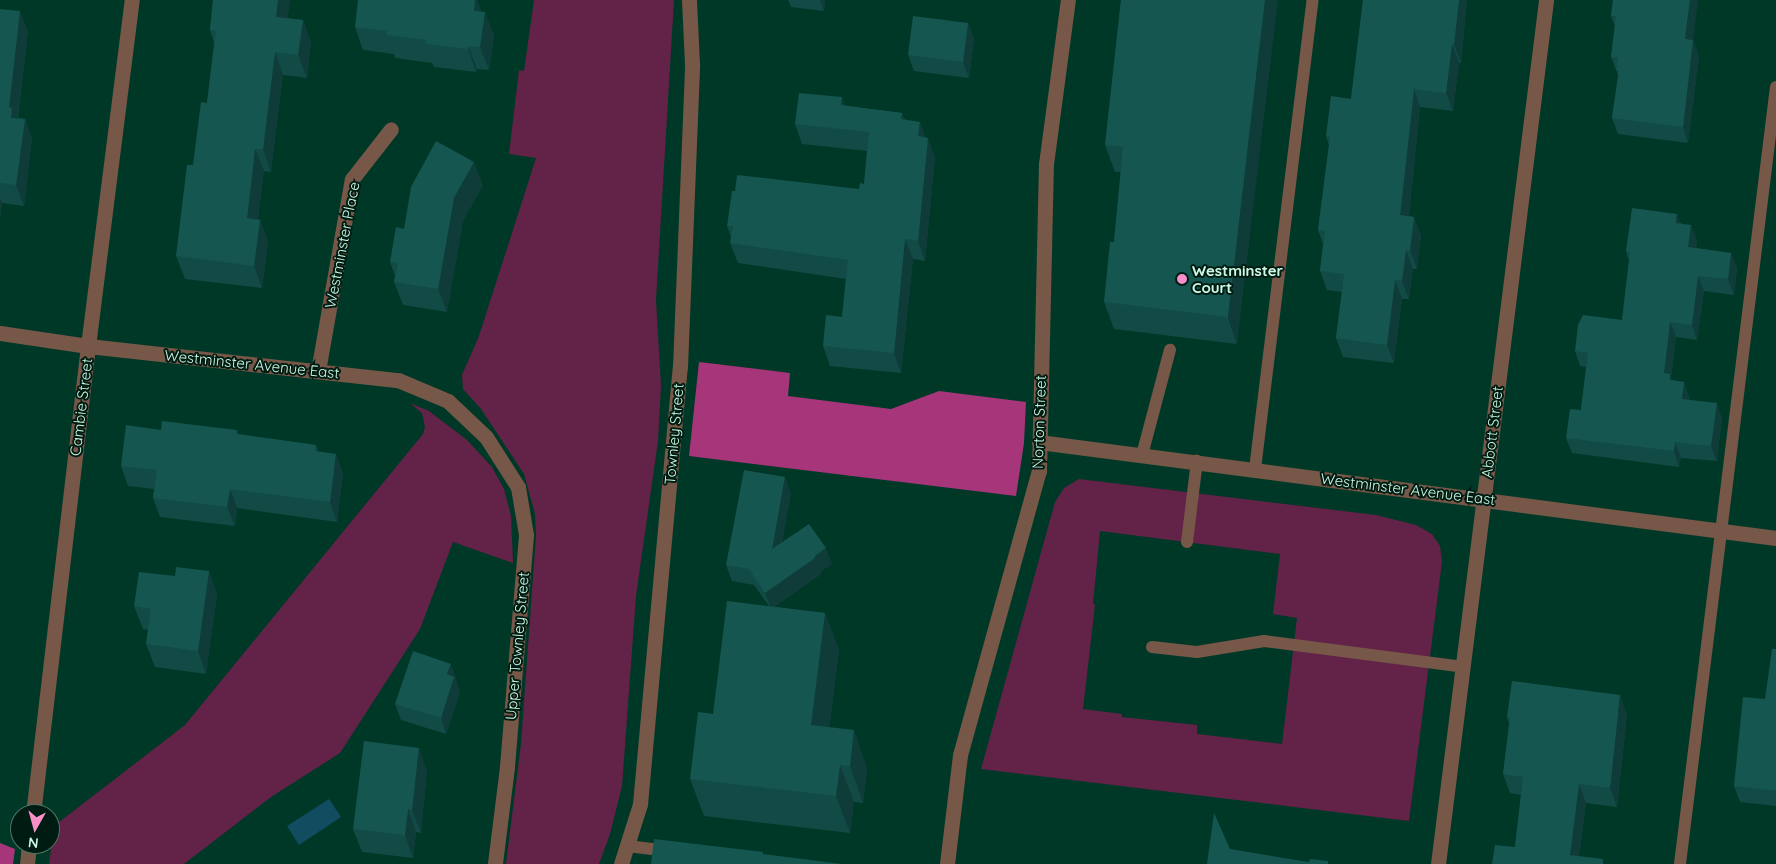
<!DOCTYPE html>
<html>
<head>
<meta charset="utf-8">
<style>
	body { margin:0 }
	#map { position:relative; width:1776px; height:864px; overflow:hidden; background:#003827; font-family:Quicksand,sans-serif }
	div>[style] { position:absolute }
	.green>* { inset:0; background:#632248 }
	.forest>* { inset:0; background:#a7357a }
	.water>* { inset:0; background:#124c60 }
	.lane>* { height:12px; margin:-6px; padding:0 6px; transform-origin:6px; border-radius:6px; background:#775748 }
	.street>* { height:15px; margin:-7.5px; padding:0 7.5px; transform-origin:7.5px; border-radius:7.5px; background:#775748 }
	.wall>* { inset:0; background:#124a46 }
	.shaded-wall>* { inset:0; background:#0f3c39 }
	.building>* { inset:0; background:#155651 }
	.dots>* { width:14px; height:14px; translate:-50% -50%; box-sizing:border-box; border:2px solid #001c12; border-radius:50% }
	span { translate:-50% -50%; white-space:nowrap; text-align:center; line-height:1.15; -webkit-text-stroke:4px #001c12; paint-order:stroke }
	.street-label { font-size:15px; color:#cdfae6 }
	.poi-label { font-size:15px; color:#cdfae6; font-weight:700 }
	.left { translate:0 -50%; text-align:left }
	.north { position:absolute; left:10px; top:804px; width:50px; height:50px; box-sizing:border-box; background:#001c12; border:1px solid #527567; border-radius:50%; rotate:187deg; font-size:14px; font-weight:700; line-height:20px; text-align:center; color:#cdfae6 }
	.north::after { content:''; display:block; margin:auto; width:18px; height:22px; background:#f98fc9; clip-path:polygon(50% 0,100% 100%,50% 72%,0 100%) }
</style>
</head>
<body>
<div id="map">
	<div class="green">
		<div style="clip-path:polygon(534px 0,674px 0,656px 300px,661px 386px,658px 441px,636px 596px,622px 786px,610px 834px,599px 864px,506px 864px,521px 744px,536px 535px,535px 514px,524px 474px,481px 409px,463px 389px,462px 375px,479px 336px,536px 158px,509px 154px,519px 70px,524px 71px)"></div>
		<div style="clip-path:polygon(410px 403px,429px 411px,467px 440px,492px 467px,504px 489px,511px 516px,513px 563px,453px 542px,420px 629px,340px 753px,271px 797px,184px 864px,49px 864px,54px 826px,185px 725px,423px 434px,425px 427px,422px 413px)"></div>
		<div style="clip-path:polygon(evenodd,1079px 479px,1376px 515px,1416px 525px,1432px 534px,1440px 546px,1442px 562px,1409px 821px,981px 769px,1055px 502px,1064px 488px,1079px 479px,1100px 531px,1280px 554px,1273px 614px,1297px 618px,1282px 744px,1197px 734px,1197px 725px,1122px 717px,1122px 714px,1083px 709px,1095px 605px,1093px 604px,1100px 531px)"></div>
	</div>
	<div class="forest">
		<div style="clip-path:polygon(699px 362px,790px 373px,788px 396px,891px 409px,939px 391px,1026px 402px,1024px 443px,1016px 496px,689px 456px)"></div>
		<div style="clip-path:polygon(0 843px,15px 849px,13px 864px,0 864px)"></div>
	</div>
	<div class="water">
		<div style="clip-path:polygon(329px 799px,341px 817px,299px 845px,287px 826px)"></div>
	</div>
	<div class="lane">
		<div style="left:1142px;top:455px;width:109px;rotate:-75.1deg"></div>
		<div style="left:1255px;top:469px;width:473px;rotate:-83deg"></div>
		<div style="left:1187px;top:542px;width:82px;rotate:-83deg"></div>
		<div style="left:1152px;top:647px;width:45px;rotate:6.3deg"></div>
		<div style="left:1197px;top:652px;width:68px;rotate:-9.3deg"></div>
		<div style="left:1264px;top:641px;width:201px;rotate:7.4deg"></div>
		<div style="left:627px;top:846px;width:42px;rotate:6.8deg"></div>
		<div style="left:1680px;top:864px;width:783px;rotate:-82.96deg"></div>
	</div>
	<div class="street">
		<div style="left:0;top:333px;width:89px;rotate:8.4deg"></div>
		<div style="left:88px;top:346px;width:312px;rotate:6.3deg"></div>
		<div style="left:398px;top:380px;width:54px;rotate:22.8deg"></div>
		<div style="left:448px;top:401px;width:52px;rotate:43.5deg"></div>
		<div style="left:486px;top:437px;width:59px;rotate:57.4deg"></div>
		<div style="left:518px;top:487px;width:49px;rotate:80.5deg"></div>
		<div style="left:526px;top:535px;width:233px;rotate:94.7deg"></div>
		<div style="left:507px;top:767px;width:98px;rotate:97.1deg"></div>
		<div style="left:318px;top:371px;width:195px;rotate:-80deg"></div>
		<div style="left:352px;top:179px;width:63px;rotate:-52deg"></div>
		<div style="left:1039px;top:442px;width:743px;rotate:7.42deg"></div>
		<div style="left:33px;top:814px;width:471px;rotate:-83.3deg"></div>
		<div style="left:88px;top:346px;width:349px;rotate:-82.8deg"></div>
		<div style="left:27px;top:864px;width:20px;rotate:-84deg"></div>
		<div style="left:621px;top:864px;width:63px;rotate:-72.4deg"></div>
		<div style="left:640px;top:804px;width:439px;rotate:-84.8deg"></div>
		<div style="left:680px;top:367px;width:303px;rotate:-87.7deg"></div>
		<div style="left:692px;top:64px;width:64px;rotate:-92.7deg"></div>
		<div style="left:947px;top:864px;width:110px;rotate:-83.2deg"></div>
		<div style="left:960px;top:755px;width:295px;rotate:-74.5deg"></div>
		<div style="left:1039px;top:471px;width:307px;rotate:-88.7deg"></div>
		<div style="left:1046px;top:164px;width:165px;rotate:-82.4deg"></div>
		<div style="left:1438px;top:864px;width:871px;rotate:-82.87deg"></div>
	</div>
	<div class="wall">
		<div style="clip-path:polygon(213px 0,290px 0,287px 18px,303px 20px,311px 43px,307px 78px,283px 75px,271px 172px,264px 171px,258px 219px,260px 220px,268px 242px,262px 288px,185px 279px,176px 256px,193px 165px,207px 103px,214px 43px,210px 30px)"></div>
		<div style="clip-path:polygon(477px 0,481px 11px,494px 35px,489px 70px,477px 69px,476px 72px,434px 67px,432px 63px,395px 58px,394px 54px,363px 50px,355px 27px)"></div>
		<div style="clip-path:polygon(788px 0,825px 0,824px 11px,791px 7px)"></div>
		<div style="clip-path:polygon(1121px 0,1237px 344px,1114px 329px,1104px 302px,1114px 242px,1121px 172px,1115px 172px,1105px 145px)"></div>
		<div style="clip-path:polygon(1363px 0,1467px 0,1461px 63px,1459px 63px,1453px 111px,1420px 107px,1409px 216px,1414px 217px,1421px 236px,1417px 269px,1413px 269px,1409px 299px,1402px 299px,1394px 363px,1343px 357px,1336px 338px,1342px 292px,1327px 290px,1320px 271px,1323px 244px,1318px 230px,1329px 145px,1326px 136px,1351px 99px)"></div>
		<div style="clip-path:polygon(1613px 0,1693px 40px,1699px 56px,1688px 143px,1618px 134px,1612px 118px,1618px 75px,1611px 57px,1615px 26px,1611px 16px)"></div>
		<div style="clip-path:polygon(0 9px,28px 31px,18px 118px,25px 119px,32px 139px,24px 206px,2px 203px,0 216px)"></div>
		<div style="clip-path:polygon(968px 23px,974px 39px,969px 78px,914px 71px,908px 55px)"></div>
		<div style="clip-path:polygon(845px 106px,902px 113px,905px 120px,925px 137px,935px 157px,925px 261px,913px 259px,901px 373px,830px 366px,823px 346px,842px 317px,846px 279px,738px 263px,730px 243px,731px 237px,727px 226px,859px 189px,864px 184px,867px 151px,802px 144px,795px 124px)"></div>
		<div style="clip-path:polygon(483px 185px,463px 221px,447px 312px,403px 305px,394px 282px,395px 276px,390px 262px,404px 229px)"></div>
		<div style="clip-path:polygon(1681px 223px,1697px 240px,1696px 248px,1731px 253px,1737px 268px,1734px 295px,1704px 291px,1697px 340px,1676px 337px,1671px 377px,1672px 380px,1684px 382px,1689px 397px,1689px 400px,1722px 418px,1717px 461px,1681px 458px,1679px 467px,1572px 453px,1566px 438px,1581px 410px,1586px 367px,1580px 366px,1575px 351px,1622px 320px,1629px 261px,1626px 251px)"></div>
		<div style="clip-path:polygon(161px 430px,237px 430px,238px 434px,316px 445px,318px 452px,343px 473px,337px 522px,237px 508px,235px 526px,160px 517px,153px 498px,154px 489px,128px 486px,121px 466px)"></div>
		<div style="clip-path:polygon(791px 493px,782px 542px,832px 564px,820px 572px,821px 574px,774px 607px,825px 613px,839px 650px,829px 727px,867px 767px,863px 803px,854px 802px,850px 833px,704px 816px,690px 779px,769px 606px,754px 585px,732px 581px,726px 565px)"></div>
		<div style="clip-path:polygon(209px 571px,217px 594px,206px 674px,155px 667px,146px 644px,148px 630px,143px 629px,134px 606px,175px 576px)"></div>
		<div style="clip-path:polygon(1776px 649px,1776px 806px,1740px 802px,1734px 786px,1765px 699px)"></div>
		<div style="clip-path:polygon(457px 680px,456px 681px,460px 693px,446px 734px,401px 720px,395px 704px)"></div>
		<div style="clip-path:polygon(1627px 715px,1617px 807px,1586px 803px,1579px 856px,1515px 847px,1521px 795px,1510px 793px,1503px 774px,1509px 724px,1507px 717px)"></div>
		<div style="clip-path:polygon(427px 771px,421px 833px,416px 832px,413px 858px,362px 852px,353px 829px)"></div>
	</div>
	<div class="shaded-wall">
		<div style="clip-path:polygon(278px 0,290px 0,285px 39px,276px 17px)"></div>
		<div style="clip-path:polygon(475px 0,477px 0,484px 19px,474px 11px)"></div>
		<div style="clip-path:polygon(820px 0,825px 0,824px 11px)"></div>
		<div style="clip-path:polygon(1265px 0,1278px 0,1237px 344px,1228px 317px)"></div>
		<div style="clip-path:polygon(1459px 0,1467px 0,1461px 63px,1454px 44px)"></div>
		<div style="clip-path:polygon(1690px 0,1698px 0,1691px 55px,1685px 39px)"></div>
		<div style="clip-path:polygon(20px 11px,28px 31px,17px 121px,11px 118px,9px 107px)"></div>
		<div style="clip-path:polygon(485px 12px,494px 35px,489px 70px,480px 47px)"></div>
		<div style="clip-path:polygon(303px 20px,311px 43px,307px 78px,298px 55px)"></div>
		<div style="clip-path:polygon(968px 23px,974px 39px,969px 78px,963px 62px)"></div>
		<div style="clip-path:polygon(1693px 40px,1699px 56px,1688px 143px,1683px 127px)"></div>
		<div style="clip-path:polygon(1452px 44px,1459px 63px,1453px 111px,1446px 93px)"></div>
		<div style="clip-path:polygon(468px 46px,477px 69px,476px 72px,468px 49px)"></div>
		<div style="clip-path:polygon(275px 52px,283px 75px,271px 172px,263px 149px)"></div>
		<div style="clip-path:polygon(1414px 89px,1420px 107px,1407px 234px,1400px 215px)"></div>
		<div style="clip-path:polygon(842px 97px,849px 117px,841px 105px)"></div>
		<div style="clip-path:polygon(902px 113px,909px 133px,901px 119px)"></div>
		<div style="clip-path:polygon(25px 119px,32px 139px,24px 206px,16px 185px)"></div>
		<div style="clip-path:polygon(920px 122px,927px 142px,918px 136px)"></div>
		<div style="clip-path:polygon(928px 138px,935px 157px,925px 261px,918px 241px)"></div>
		<div style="clip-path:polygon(255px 149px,264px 171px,255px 241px,247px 218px)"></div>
		<div style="clip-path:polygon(474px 162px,483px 185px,463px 221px,447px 312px,438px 289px,454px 198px)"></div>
		<div style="clip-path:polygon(0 198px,2px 203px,0 216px)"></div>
		<div style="clip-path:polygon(1677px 214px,1683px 229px,1676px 223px)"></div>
		<div style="clip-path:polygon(1414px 217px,1421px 236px,1417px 269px,1410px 250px)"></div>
		<div style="clip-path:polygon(260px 220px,268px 242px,262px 288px,254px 266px)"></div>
		<div style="clip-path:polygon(1691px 225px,1697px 240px,1694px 263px,1688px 247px)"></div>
		<div style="clip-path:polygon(905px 239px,913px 259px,901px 373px,894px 353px)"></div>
		<div style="clip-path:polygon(1406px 250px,1413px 269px,1409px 299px,1402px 281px)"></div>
		<div style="clip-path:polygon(1731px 253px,1737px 268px,1734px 295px,1728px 279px)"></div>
		<div style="clip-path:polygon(1698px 276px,1704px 291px,1697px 340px,1692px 325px)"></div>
		<div style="clip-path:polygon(1395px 280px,1402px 299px,1394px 363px,1387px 345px)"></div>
		<div style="clip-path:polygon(1670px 322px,1676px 337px,1671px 377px,1676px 389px,1664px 373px)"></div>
		<div style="clip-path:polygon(1684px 382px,1689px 397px,1687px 414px,1682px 399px)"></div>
		<div style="clip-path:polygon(1717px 403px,1722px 418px,1717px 461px,1711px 446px)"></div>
		<div style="clip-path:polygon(1675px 442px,1681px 458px,1679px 467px,1674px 451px)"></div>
		<div style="clip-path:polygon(336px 454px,343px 473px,337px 522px,330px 502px)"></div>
		<div style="clip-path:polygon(785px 477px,791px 493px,778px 565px,772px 549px)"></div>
		<div style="clip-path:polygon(230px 489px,237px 508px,235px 526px,227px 507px)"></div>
		<div style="clip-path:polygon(826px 548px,832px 564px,820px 572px,821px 574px,771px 609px,765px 593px)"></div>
		<div style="clip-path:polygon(209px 571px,217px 594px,206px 674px,198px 651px)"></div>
		<div style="clip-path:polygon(825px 613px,839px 650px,825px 762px,811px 725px)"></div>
		<div style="clip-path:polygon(451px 664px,457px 680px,456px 681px,460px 693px,446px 734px,441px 718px,447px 674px)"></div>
		<div style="clip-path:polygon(1620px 695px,1627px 715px,1617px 807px,1610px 788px)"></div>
		<div style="clip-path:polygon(854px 730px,867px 767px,863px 803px,850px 766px)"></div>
		<div style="clip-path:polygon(419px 748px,427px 771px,421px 833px,412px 810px)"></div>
		<div style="clip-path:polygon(840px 765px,854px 802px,850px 833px,836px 796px)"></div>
		<div style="clip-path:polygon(1579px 784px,1586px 803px,1578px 864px,1570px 855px)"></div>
		<div style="clip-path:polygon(408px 809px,416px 832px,413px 858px,405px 835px)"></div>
	</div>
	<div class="building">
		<div style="clip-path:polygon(213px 0,278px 0,276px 17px,303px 20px,298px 55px,275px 52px,263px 149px,255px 149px,247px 218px,260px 220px,254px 266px,176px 256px,187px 165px,193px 165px,201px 102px,207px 103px,216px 31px,210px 30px)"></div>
		<div style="clip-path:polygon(358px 0,475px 0,474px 11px,485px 12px,480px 47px,468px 46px,468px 49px,426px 44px,426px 40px,387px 35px,387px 31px,355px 27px)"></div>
		<div style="clip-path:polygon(1121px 0,1265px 0,1228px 317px,1104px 302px,1110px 242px,1114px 242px,1123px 147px,1105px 145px)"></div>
		<div style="clip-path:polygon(1363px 0,1459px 0,1454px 44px,1452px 44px,1446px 93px,1414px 89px,1400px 215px,1414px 217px,1410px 250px,1406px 250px,1402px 281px,1395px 280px,1387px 345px,1336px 338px,1344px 274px,1320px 271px,1325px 231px,1318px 230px,1330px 137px,1326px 136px,1331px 96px,1351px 99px)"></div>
		<div style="clip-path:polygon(1613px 0,1690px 0,1685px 39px,1693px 40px,1683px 127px,1612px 118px,1619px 70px,1616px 70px,1618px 57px,1611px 57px,1616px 16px,1611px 16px)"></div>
		<div style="clip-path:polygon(0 9px,20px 11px,9px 107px,12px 108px,11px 118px,25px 119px,16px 185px,0 183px)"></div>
		<div style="clip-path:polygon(913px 16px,968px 23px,963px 62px,908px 55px)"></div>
		<div style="clip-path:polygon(799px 93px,842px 97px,841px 105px,902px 113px,901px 119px,920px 122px,918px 136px,928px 138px,918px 241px,905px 239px,894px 353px,823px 346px,826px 315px,842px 317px,848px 260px,730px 243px,733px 226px,727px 226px,732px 191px,735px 191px,737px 175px,859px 189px,860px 183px,864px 184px,869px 132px,795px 124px)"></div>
		<div style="clip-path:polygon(436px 141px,474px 162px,454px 198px,438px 289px,394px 282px,398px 263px,390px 262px,396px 227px,404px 229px,411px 187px)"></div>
		<div style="clip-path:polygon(1632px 208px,1677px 214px,1676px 223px,1691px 225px,1688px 247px,1731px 253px,1728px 279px,1698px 276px,1692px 325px,1670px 322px,1664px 373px,1670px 374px,1670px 380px,1684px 382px,1682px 399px,1717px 403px,1711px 446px,1675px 442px,1674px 451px,1566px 438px,1570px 409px,1581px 410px,1588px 353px,1575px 351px,1578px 325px,1583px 315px,1622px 320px,1630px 252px,1626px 251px)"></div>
		<div style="clip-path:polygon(162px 421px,237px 430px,236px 434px,316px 445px,315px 451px,336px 454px,330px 502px,230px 489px,227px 507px,153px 498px,157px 470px,121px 466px,126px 425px,161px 430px)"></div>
		<div style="clip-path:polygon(744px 470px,785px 477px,772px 549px,809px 524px,826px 548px,814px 557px,815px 558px,765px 593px,749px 569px,726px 565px)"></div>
		<div style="clip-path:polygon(176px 567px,209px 571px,198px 651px,146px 644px,151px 609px,134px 606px,139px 572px,175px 576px)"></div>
		<div style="clip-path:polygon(727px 601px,825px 613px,811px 725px,854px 730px,850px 766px,840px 765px,836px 796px,690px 779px,698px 712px,713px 714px)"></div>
		<div style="clip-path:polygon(1772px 649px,1776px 649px,1776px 791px,1734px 786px,1743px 697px,1765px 699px)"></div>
		<div style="clip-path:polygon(413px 651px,451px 664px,447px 674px,454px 677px,441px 718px,395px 704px)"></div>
		<div style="clip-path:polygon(1512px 681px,1620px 695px,1610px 788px,1579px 784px,1570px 855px,1603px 859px,1603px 864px,1492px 864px,1495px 845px,1515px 847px,1523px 777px,1503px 774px,1510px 718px,1507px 717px)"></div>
		<div style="clip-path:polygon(364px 741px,419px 748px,412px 810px,408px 809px,405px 835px,353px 829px)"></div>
		<div style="clip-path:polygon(1214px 813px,1230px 849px,1308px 862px,1311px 859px,1328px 861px,1328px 864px,1207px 864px)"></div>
		<div style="clip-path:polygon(654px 839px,763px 852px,763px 854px,842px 864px,651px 864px)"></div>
	</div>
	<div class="dots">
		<div style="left:1182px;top:279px;background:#f98fc9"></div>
	</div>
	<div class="street-label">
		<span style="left:342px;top:245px;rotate:-79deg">Westminster Place</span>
		<span style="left:252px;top:364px;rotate:6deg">Westminster Avenue East</span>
		<span style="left:81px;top:407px;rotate:-83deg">Cambie Street</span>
		<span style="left:1039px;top:422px;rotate:-88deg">Norton Street</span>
		<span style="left:1492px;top:432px;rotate:-83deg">Abbott Street</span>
		<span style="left:674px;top:434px;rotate:-85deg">Townley Street</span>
		<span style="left:1408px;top:489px;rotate:7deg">Westminster Avenue East</span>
		<span style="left:517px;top:646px;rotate:-85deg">Upper Townley Street</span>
	</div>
	<div class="poi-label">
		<span class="left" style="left:1192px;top:279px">Westminster<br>Court</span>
	</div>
	<div class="north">N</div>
</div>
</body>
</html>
